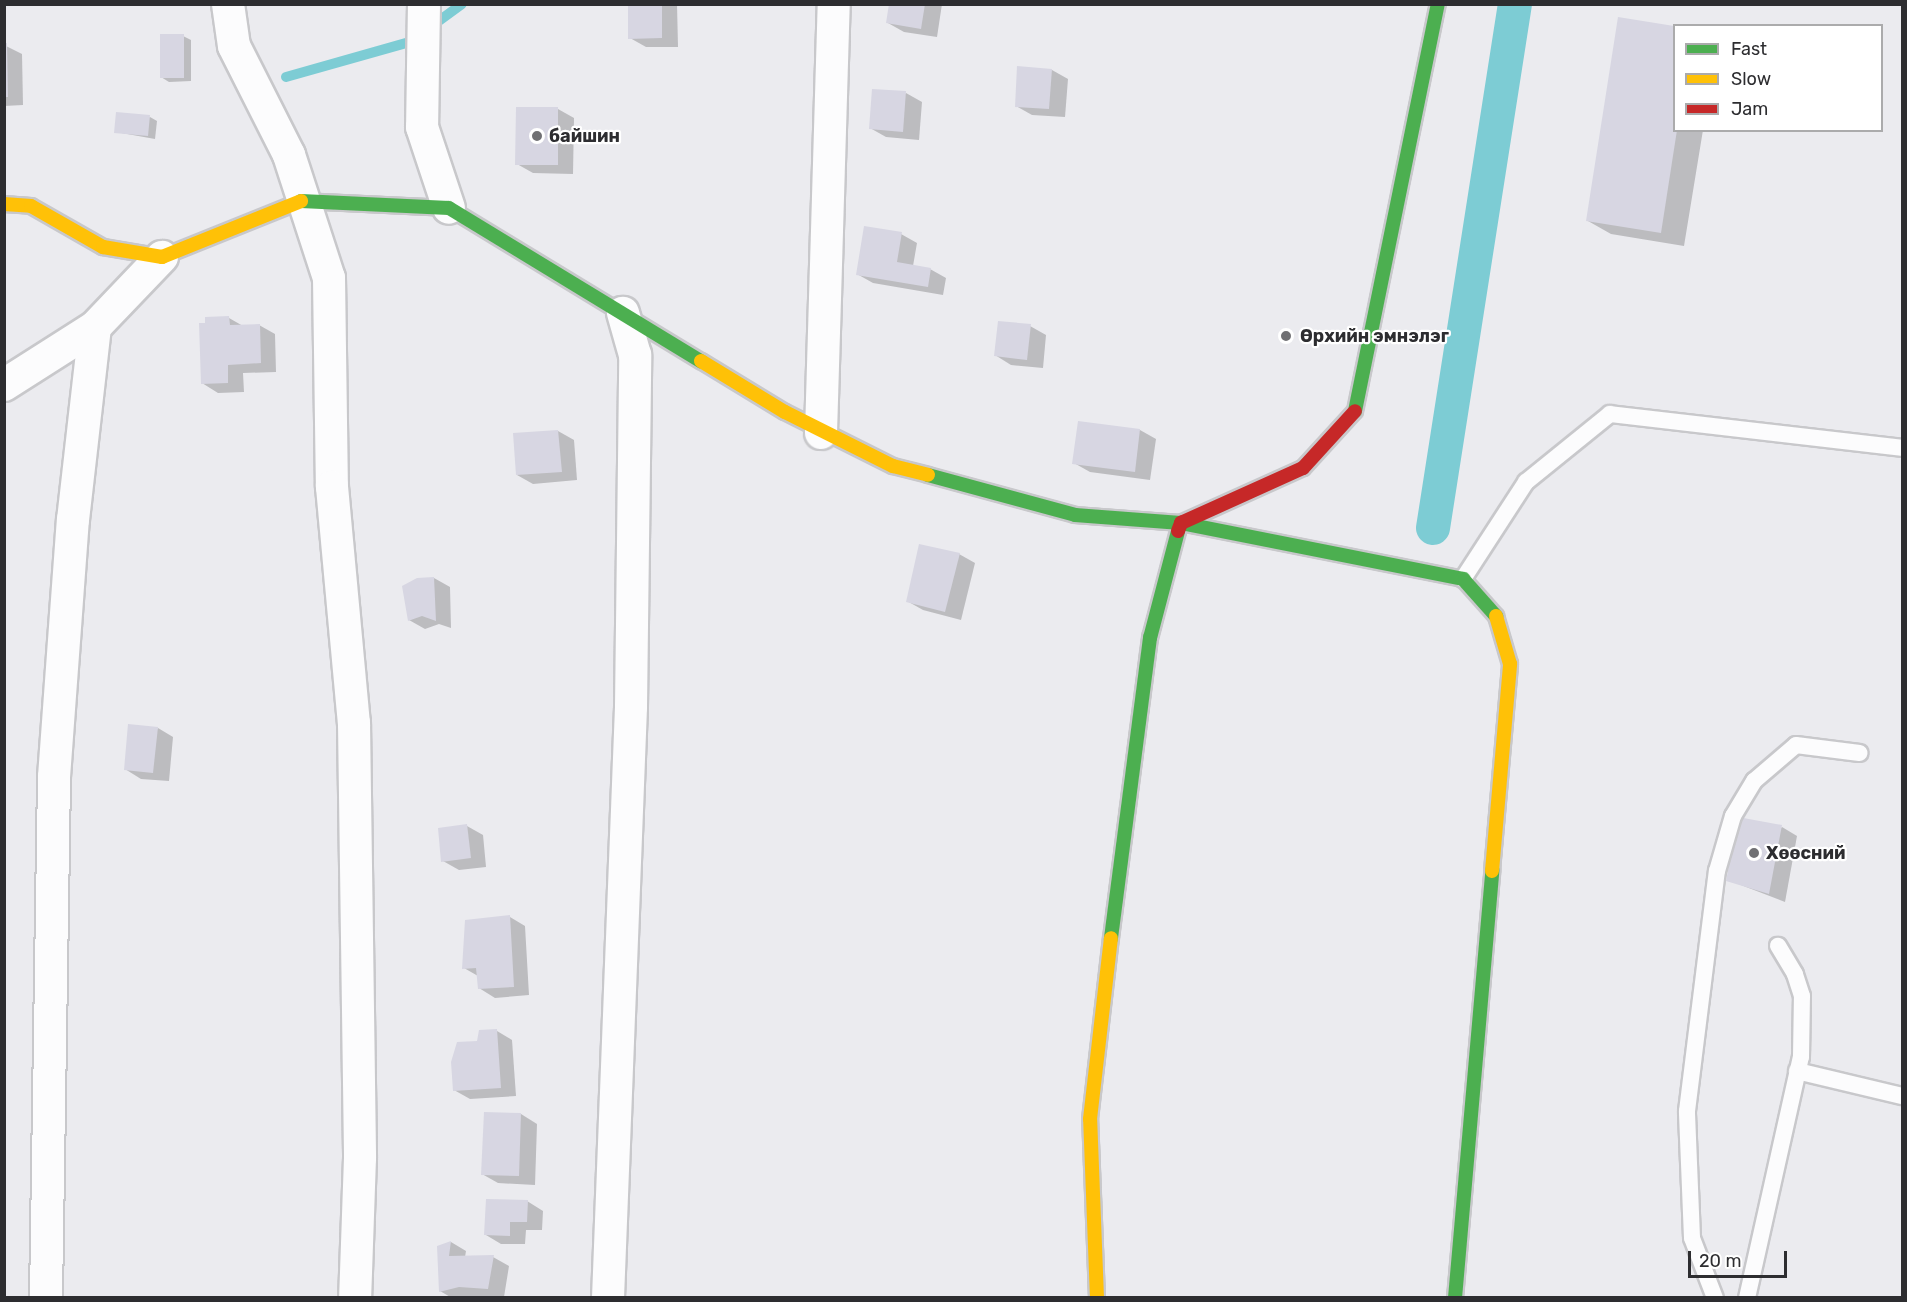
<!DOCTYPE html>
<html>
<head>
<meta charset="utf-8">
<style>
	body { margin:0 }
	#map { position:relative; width:1907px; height:1302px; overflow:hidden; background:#ebebef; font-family:Rubik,sans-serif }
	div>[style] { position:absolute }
	.shadow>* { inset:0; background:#0003 }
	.stream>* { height:10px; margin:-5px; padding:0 5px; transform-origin:5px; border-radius:5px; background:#7dccd4 }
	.canal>* { height:34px; margin:-17px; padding:0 17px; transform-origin:17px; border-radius:17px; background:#7dccd4 }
	.building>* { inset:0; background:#d7d6e2 }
	.roads { filter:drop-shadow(2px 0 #c8c8cb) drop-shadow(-2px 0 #c8c8cb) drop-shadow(0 2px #c8c8cb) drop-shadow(0 -2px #c8c8cb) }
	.lane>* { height:16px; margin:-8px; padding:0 8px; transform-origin:8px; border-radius:8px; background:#fcfcfd }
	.street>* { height:32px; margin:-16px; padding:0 16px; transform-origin:16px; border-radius:16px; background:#fcfcfd }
	.fast>* { height:14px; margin:-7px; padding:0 7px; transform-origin:7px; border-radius:7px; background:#4caf50 }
	.slow>* { height:14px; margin:-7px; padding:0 7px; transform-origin:7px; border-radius:7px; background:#ffc107 }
	.jam>* { height:14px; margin:-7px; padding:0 7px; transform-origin:7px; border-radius:7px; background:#c62828 }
	.dots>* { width:16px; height:16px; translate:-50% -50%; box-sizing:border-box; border:3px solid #fff; border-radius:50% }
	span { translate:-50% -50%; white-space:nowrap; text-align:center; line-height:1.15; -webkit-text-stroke:4.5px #fff; paint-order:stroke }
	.poi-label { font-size:18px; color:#2d2d30; font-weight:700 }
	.left { translate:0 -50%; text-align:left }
	.frame { position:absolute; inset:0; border:6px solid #2d2d30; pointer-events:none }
	.legend { position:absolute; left:1673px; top:24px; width:210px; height:108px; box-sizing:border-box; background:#fff; border:2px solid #ababac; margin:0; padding:8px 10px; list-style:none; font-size:18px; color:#2d2d30 }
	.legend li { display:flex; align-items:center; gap:12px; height:30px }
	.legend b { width:30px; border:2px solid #ababac }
	.scale { position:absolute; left:1688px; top:1251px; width:99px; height:27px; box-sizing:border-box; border:3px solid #2d2d30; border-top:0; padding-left:8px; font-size:18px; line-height:21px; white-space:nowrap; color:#2d2d30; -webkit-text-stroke:4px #fff; paint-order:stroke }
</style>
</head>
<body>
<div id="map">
	<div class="shadow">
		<div style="clip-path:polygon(630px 4px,677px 4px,678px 47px,646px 47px,630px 38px)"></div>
		<div style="clip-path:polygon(891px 4px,942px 4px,937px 37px,904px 32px,888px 23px)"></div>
		<div style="clip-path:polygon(1620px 19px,1674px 28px,1674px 130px,1703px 130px,1684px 246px,1611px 234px,1588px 221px)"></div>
		<div style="clip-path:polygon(183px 36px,191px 40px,191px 81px,169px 82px,161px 77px)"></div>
		<div style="clip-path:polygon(4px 45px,22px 54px,23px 105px,4px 106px)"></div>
		<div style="clip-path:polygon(1019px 68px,1052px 70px,1068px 79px,1065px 117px,1032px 115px,1016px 106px)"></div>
		<div style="clip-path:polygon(906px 93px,922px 102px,919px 140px,886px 137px,870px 128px)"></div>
		<div style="clip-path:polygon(558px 109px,574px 118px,573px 174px,533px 173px,517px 164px)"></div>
		<div style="clip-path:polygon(150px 117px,157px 121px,155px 139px,116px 132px)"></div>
		<div style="clip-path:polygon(901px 234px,917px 243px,913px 266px,930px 269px,946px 278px,943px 295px,873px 283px,857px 274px)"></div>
		<div style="clip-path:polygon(229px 318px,243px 326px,259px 325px,275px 334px,276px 372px,243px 373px,244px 392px,218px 393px,202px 383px)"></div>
		<div style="clip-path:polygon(1030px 326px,1046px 335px,1043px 368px,1011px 365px,995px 355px)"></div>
		<div style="clip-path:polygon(1140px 430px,1156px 439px,1150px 480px,1090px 472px,1074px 463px)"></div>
		<div style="clip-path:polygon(558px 431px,574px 440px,577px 480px,533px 484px,517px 475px)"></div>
		<div style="clip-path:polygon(959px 554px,975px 563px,961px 620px,923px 610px,907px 601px)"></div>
		<div style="clip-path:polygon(434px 578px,450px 587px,451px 628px,439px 624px,425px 629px,409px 620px)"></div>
		<div style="clip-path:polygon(158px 728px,173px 737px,169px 781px,141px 779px,125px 769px)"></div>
		<div style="clip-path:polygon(467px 826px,483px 835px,486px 867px,459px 870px,443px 861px)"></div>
		<div style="clip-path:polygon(1782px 827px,1797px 836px,1785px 902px,1728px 880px)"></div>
		<div style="clip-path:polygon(510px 917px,525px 926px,529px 995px,495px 998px,479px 988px,478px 976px,464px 968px)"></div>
		<div style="clip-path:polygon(497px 1031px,512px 1040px,516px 1096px,470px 1099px,454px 1090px,478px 1042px)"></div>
		<div style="clip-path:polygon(485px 1113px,521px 1114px,537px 1124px,535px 1185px,498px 1183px,482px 1174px)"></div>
		<div style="clip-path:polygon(527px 1201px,543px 1211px,542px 1230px,526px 1230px,525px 1244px,501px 1244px,486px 1235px)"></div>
		<div style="clip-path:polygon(451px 1242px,466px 1251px,465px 1257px,493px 1257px,509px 1266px,504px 1297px,452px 1298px,440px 1291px,439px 1247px)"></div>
	</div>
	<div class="stream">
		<div style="left:286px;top:77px;width:129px;rotate:-15.8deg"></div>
		<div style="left:410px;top:42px;width:64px;rotate:-36.2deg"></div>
	</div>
	<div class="canal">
		<div style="left:1433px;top:528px;width:530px;rotate:-81.11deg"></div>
	</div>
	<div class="building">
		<div style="clip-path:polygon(628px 4px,662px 4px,662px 38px,628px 39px)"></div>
		<div style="clip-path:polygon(889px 4px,925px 4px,921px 29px,886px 23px)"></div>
		<div style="clip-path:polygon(1618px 17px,1674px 26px,1677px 130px,1661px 233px,1586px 221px)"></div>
		<div style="clip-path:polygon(160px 34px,184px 34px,184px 78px,160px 78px)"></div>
		<div style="clip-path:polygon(4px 43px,7px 43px,8px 97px,4px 97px)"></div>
		<div style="clip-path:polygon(1017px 66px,1052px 69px,1049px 109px,1015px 107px)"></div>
		<div style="clip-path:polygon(872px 89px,906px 91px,903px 132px,869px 129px)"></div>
		<div style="clip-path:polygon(516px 107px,558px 107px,558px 165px,515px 165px)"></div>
		<div style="clip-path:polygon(116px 112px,150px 115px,148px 136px,114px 133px)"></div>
		<div style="clip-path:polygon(864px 226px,902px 232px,897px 262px,931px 268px,928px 287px,856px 275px)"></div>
		<div style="clip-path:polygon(229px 316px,230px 325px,260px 324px,261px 363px,228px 365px,228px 383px,201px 384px,199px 323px,205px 323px,205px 317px)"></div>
		<div style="clip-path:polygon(998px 321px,1031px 324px,1027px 360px,994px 356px)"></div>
		<div style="clip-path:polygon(1078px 421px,1140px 429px,1135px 472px,1072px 464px)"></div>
		<div style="clip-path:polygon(558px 430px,562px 472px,516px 475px,513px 433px)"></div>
		<div style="clip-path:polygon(919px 544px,960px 553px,945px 612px,906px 602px)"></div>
		<div style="clip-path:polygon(434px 577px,436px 621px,422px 616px,408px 621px,402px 586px,417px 578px)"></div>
		<div style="clip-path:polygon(128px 724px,158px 727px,153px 773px,124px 770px)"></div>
		<div style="clip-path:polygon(1738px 817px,1782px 825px,1769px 894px,1726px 881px)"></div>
		<div style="clip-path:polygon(467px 824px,471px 858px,441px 862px,438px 828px)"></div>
		<div style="clip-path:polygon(510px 915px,514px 987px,478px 989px,476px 968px,462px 969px,465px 920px)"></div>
		<div style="clip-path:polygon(497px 1029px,501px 1088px,453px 1091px,451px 1062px,457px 1042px,477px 1041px,479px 1030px)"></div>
		<div style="clip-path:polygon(484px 1112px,521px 1113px,519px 1176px,481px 1175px)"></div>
		<div style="clip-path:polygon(486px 1199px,528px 1200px,527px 1222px,510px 1222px,510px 1236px,484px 1235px)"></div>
		<div style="clip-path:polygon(451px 1241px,449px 1256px,494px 1255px,488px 1289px,459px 1287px,439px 1292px,437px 1246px)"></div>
	</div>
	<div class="roads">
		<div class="lane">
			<div style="left:1463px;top:579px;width:116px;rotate:-57deg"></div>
			<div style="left:1526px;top:482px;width:108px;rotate:-39deg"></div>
			<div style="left:1610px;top:414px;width:294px;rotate:6.6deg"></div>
			<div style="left:1797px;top:1071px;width:108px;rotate:13.4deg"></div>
			<div style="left:1715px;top:1298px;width:64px;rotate:-111deg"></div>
			<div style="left:1692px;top:1238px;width:127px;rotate:-92.3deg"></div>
			<div style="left:1687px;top:1111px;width:242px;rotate:-82.9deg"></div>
			<div style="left:1717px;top:871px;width:57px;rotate:-73.8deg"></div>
			<div style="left:1733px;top:816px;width:41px;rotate:-59deg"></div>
			<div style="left:1754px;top:781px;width:55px;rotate:-40.6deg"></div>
			<div style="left:1796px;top:745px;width:64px;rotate:7.2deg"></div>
			<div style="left:1747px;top:1298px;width:247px;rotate:-77.4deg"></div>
			<div style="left:1801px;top:1057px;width:61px;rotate:-89.1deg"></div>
			<div style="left:1802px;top:996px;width:23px;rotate:-108deg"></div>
			<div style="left:1795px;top:974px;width:33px;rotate:-121deg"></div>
		</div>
		<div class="street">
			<div style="left:228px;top:4px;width:42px;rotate:81.9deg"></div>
			<div style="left:234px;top:46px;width:122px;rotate:63.2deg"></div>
			<div style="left:289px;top:155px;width:129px;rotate:72deg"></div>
			<div style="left:329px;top:278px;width:209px;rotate:89.2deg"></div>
			<div style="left:332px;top:487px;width:237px;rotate:84.7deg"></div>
			<div style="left:354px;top:723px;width:435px;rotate:89.2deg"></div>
			<div style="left:360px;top:1158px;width:140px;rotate:92deg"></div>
			<div style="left:424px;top:4px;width:123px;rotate:90.9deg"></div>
			<div style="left:422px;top:127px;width:85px;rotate:71.6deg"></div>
			<div style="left:4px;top:385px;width:108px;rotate:-32.5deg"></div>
			<div style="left:95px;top:327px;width:97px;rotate:-46.3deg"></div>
			<div style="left:821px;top:433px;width:429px;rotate:-88.3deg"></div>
			<div style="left:46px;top:1298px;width:521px;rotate:-89.12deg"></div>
			<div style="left:54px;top:777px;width:258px;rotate:-85.8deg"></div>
			<div style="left:73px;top:520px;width:194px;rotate:-83.5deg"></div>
			<div style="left:608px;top:1298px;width:591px;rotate:-87.77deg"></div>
			<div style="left:631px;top:707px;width:352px;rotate:-89.3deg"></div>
			<div style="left:635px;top:355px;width:44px;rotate:-105.9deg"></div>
		</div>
		<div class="fast">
			<div style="left:301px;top:201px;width:148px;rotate:2.7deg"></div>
			<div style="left:449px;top:208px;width:295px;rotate:31.3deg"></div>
			<div style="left:1355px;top:411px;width:415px;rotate:-78.5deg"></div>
			<div style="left:928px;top:475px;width:152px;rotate:15.2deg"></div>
			<div style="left:1075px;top:515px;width:106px;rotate:4.3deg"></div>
			<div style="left:1181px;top:523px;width:288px;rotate:11.2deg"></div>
			<div style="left:1463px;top:579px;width:50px;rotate:48.3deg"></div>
			<div style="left:1111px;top:938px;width:303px;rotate:-82.6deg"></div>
			<div style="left:1150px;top:638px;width:111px;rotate:-75.3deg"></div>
			<div style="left:1455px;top:1298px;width:429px;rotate:-85deg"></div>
		</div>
		<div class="slow">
			<div style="left:4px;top:204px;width:27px;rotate:4deg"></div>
			<div style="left:31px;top:206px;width:83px;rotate:29.7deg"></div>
			<div style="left:103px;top:247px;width:60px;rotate:9.6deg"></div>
			<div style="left:162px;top:257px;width:150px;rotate:-21.9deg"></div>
			<div style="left:701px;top:361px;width:98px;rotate:31.3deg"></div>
			<div style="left:785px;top:412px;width:121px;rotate:26.6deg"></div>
			<div style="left:893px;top:466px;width:36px;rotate:14deg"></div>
			<div style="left:1492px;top:871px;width:208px;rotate:-85deg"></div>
			<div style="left:1510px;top:664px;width:50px;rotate:-106.3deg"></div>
			<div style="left:1097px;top:1298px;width:179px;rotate:-92.2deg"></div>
			<div style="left:1090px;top:1119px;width:182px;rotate:-83.4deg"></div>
		</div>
		<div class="jam">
			<div style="left:1178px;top:531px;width:9px;rotate:-69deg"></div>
			<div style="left:1181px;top:523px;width:134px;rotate:-24.3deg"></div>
			<div style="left:1303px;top:468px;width:77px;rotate:-47.6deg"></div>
		</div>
	</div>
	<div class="dots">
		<div style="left:537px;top:136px;background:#707073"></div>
		<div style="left:1286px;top:336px;background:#707073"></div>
		<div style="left:1754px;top:853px;background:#707073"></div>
	</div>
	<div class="poi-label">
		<span class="left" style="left:549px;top:136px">байшин</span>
		<span class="left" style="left:1300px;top:336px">Өрхийн эмнэлэг</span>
		<span class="left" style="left:1766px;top:853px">Хөөсний</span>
	</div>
	<div class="frame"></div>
	<ul class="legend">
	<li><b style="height:8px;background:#4caf50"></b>Fast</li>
	<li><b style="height:8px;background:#ffc107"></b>Slow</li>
	<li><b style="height:8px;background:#c62828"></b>Jam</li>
	</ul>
	<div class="scale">20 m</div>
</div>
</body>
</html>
